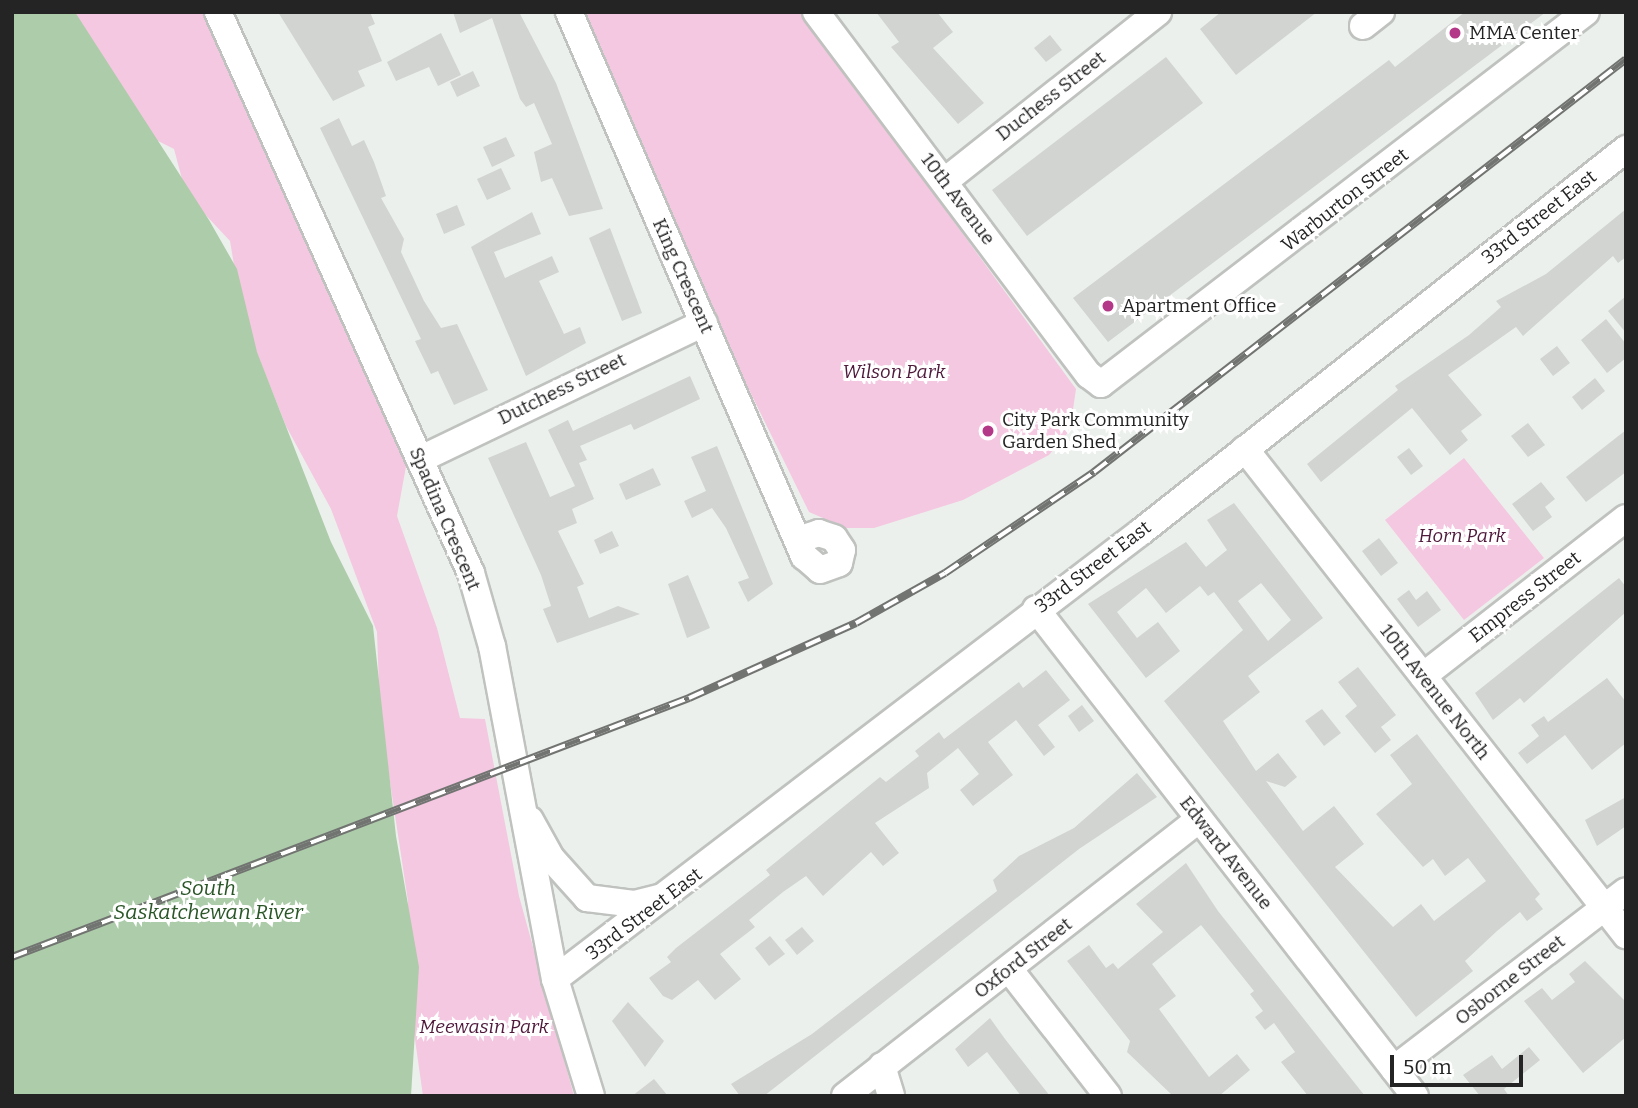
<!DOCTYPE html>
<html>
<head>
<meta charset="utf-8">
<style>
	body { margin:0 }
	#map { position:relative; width:1638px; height:1108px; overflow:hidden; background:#ecf0ec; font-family:Bitter,serif }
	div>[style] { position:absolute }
	.green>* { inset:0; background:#f4c8e0 }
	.water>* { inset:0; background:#adcdaa }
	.building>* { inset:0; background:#d1d4d1 }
	.roads { filter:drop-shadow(2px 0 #bfc2be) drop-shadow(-2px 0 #bfc2be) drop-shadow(0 2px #bfc2be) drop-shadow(0 -2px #bfc2be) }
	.minor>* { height:26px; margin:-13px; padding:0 13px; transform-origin:13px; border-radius:13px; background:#fff }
	.rail>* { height:8px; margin-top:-4px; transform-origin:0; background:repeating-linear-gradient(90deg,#fff 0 16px,#727472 0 32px); box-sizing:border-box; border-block:2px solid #727472 }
	.dots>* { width:19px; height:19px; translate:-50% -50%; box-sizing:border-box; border:4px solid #fff; border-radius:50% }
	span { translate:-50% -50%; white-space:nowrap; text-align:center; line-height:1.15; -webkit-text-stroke:6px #fff; paint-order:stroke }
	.poi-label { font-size:19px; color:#232423 }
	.left { translate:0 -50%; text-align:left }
	.street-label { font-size:19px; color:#232423 }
	.park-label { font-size:19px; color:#4e193a; font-style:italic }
	.water-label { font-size:21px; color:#2a5627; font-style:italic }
	.frame { position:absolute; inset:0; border:14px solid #232423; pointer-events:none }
	.scale { position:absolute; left:1390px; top:1055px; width:133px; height:32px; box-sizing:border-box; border:4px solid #232423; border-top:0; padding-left:9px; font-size:21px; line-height:24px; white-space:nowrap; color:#232423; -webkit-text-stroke:5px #fff; paint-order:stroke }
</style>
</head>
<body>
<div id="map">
	<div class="green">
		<div style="clip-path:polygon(69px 12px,202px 12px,407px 461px,397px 516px,437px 628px,460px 718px,485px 719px,519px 896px,574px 1096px,423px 1096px,407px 983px,408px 901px,380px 716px,377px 632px,331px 509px,286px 426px,243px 318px,230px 241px,186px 194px,174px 149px,142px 133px)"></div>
		<div style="clip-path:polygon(583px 12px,801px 12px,1076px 389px,1070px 430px,1049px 455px,963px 500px,874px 528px,846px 528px,809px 512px,727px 345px)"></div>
		<div style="clip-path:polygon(1464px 458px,1544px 558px,1464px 620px,1385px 520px)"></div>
	</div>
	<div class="water">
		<div style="clip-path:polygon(12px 12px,75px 12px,209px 220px,237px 269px,257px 352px,331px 542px,373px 626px,396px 836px,419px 967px,411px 1096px,12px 1096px)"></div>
	</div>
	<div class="building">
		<div style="clip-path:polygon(278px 12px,370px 12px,375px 24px,368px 27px,382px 61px,358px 71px,365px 86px,333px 101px)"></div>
		<div style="clip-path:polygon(453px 12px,519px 12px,556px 83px,603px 209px,569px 216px,552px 178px,541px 182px,534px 152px,552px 144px,534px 103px,526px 107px,520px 99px,492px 18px,460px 33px)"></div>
		<div style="clip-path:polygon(876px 12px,937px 12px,953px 32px,933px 48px,984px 103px,958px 124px,891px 47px,899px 42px)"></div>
		<div style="clip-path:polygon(1221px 12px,1317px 12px,1236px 75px,1200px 29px)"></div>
		<div style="clip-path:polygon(1465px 12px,1546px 12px,1108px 342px,1073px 298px,1389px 60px,1395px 67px)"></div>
		<div style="clip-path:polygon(441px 33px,461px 75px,438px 86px,429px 67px,396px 81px,387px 62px)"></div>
		<div style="clip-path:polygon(1050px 35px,1062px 50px,1046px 62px,1034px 48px)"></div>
		<div style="clip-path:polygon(1166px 57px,1203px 103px,1027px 236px,992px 190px)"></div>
		<div style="clip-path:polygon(473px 71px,480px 86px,457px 97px,450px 82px)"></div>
		<div style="clip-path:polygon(339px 118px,352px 146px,364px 140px,374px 162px,386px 196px,381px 198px,404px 239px,401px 252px,424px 301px,441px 328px,457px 324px,488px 390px,454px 405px,438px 371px,431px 374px,415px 341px,421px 339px,320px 128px)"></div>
		<div style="clip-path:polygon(506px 137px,515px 156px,492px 167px,483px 147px)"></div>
		<div style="clip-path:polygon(501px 168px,511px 189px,487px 200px,477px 179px)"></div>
		<div style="clip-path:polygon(457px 205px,465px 225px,444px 234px,436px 214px)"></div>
		<div style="clip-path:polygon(1626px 209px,1626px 257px,1618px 263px,1613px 256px,1523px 336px,1516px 327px,1448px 375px,1482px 415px,1461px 431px,1468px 440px,1450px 455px,1412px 408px,1321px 482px,1307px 464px,1398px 390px,1395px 386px,1469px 335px,1501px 307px,1496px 301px,1546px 274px)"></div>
		<div style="clip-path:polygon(532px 212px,541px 234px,494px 252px,505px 278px,552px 256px,559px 272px,539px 281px,564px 334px,580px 327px,586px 343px,526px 376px,471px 247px)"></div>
		<div style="clip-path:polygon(610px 228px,642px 313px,622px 321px,589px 238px)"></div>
		<div style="clip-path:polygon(1626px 296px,1626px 333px,1608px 311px)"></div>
		<div style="clip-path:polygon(1606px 319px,1626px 344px,1626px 358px,1607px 373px,1581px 340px)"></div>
		<div style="clip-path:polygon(1557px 346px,1570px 363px,1553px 376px,1540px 359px)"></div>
		<div style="clip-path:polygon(690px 376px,700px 399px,634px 430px,631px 424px,580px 446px,587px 460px,579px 463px,594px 499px,572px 509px,577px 523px,558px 531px,584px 584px,577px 587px,589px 618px,618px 606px,640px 614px,557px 643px,543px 609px,551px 606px,541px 575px,488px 458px,526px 442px,550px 497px,575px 486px,548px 430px,568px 420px,573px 431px)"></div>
		<div style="clip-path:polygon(1595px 378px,1605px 391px,1582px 410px,1572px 397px)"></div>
		<div style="clip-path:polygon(1528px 423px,1545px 445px,1528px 457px,1511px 436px)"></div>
		<div style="clip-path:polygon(1626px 430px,1626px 472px,1586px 502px,1566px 477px)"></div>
		<div style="clip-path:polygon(717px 446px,773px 584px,748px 602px,738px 582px,749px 578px,726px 528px,712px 508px,692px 518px,684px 501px,706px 491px,691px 457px)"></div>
		<div style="clip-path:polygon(1409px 448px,1423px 466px,1411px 475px,1397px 457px)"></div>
		<div style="clip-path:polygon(653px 468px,661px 485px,626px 500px,619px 484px)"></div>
		<div style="clip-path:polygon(1541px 482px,1555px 499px,1545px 507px,1552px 517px,1533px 531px,1512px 504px)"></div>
		<div style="clip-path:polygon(evenodd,1234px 503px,1323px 618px,1248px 676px,1260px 692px,1223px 721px,1256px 771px,1278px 753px,1297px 777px,1285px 787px,1266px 781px,1303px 831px,1334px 806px,1364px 844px,1335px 867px,1393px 927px,1421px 904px,1434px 921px,1486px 881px,1468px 858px,1445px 876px,1433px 859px,1423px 867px,1376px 814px,1412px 784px,1390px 755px,1417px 734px,1540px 894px,1535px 899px,1543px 909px,1527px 921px,1520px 912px,1497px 931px,1465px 961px,1473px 971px,1416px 1017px,1164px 701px,1243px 630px,1214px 592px,1208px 596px,1200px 586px,1166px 613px,1146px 588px,1117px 612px,1137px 638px,1158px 622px,1180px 651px,1146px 678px,1088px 604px,1186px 542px,1206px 567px,1227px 550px,1207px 520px,1234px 503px,1261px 583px,1291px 620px,1268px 641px,1238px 601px,1261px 583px)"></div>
		<div style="clip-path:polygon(612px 531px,619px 546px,600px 554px,594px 540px)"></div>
		<div style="clip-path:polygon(1379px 538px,1398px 563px,1381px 576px,1362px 551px)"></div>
		<div style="clip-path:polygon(688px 575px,710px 628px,687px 638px,668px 584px)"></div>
		<div style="clip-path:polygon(1619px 578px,1626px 587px,1626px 612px,1524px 703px,1520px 698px,1493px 720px,1475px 693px)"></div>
		<div style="clip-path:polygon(1409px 590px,1416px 600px,1427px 591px,1441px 610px,1418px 627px,1397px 599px)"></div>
		<div style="clip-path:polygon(1358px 667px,1396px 715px,1381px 727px,1391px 740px,1375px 753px,1345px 716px,1357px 706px,1338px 682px)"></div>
		<div style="clip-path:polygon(1046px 670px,1070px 700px,1038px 725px,1055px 747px,1044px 756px,1016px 720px,988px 742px,1013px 775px,973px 806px,960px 790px,979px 774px,958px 748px,927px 773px,929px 788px,875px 823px,899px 853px,883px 866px,871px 852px,823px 896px,806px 876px,783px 892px,749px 920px,755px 927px,720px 954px,741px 979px,715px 1000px,698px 980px,672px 1000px,663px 996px,649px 978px,671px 962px,667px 957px,676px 948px,770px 875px,766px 870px,880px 777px,886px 782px,919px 756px,915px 751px,939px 732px,944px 739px,1019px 682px,1023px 688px)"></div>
		<div style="clip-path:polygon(1607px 678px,1626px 702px,1626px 743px,1592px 770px,1565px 735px,1527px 764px,1518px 753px,1539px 736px,1531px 725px,1544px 716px,1548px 722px)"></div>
		<div style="clip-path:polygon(1082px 705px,1094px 721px,1079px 732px,1068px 716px)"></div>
		<div style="clip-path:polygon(1322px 709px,1341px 733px,1324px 746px,1305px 721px)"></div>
		<div style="clip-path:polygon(1137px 773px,1157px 797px,1079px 849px,764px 1096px,740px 1096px,731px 1084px,812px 1034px,997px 891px,993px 880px,1019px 856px,1074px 828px)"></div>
		<div style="clip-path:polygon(1626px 797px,1626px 826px,1597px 846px,1585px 820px)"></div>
		<div style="clip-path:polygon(1186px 863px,1218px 911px,1365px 1096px,1308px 1096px,1281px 1062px,1295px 1052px,1274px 1023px,1265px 1030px,1255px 1017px,1263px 1011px,1250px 994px,1254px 991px,1201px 925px,1152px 964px,1176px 996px,1159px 1009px,1209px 1077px,1237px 1054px,1250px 1070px,1219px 1096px,1173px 1096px,1127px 1052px,1130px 1041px,1067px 961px,1089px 945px,1106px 968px,1113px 963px,1118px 969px,1163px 932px,1136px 904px)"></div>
		<div style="clip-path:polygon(802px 927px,814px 941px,797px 955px,785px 940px)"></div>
		<div style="clip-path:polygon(770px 936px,785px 954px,769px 966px,755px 948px)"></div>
		<div style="clip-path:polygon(1585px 961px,1626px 1002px,1626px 1037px,1583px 1073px,1524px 1001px,1542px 988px,1552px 1000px,1575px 982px,1569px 974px)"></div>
		<div style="clip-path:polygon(628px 1002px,664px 1041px,645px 1067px,612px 1021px)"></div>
		<div style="clip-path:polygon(990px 1018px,1005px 1039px,1050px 1096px,1021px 1096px,987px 1052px,968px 1067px,955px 1049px)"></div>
		<div style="clip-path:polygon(1529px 1047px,1540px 1060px,1504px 1089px,1509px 1096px,1480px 1096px,1463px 1075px,1492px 1055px,1502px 1069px)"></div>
		<div style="clip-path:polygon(654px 1079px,668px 1096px,632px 1096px)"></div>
	</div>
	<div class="roads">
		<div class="minor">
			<div style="left:218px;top:12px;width:615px;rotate:65.73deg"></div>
			<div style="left:471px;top:573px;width:76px;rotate:74deg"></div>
			<div style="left:492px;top:646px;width:339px;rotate:79.3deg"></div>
			<div style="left:555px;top:979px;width:122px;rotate:72.9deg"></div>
			<div style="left:569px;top:12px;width:593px;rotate:66.64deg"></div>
			<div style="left:804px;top:556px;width:21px;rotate:41deg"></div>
			<div style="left:820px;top:570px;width:20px;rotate:-20deg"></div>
			<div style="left:839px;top:563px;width:13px;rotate:-77deg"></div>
			<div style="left:842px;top:550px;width:14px;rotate:-124deg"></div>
			<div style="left:834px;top:538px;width:16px;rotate:-162deg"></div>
			<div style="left:819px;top:533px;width:19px;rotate:162deg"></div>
			<div style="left:816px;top:12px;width:454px;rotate:53.1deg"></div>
			<div style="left:1089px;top:375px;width:15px;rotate:37deg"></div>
			<div style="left:1101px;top:384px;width:611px;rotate:-37.49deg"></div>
			<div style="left:1363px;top:26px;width:23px;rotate:-38deg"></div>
			<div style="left:945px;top:181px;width:272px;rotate:-38.4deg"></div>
			<div style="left:1245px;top:449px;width:618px;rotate:51.91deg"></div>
			<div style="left:421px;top:459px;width:314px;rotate:-25.7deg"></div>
			<div style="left:1036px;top:609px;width:617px;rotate:52.11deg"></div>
			<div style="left:1423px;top:676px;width:257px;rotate:-37.9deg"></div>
			<div style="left:530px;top:820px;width:43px;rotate:61.1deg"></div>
			<div style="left:551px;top:858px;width:54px;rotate:48deg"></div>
			<div style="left:587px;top:898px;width:47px;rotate:7.3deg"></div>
			<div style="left:634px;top:904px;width:30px;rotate:-14deg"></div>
			<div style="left:1009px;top:969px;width:161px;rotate:52.1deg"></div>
			<div style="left:555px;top:979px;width:738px;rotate:-37.35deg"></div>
			<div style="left:1142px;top:531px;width:617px;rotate:-38.28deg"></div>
			<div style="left:882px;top:1066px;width:31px;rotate:73deg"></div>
			<div style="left:1394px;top:1069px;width:292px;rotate:-37.5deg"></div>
			<div style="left:845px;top:1096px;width:449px;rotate:-38deg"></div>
		</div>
	</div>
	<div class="rail">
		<div style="left:12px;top:957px;width:725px;rotate:-20.94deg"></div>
		<div style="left:689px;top:698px;width:183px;rotate:-24.2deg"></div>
		<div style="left:856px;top:623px;width:102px;rotate:-29.3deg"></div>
		<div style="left:945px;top:573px;width:180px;rotate:-34.1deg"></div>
		<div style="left:1094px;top:472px;width:673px;rotate:-37.82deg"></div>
	</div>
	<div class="dots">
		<div style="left:1455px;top:33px;background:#b43888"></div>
		<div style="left:1108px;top:306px;background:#b43888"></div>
		<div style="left:988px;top:431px;background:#b43888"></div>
	</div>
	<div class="poi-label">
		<span class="left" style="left:1469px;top:33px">MMA Center</span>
		<span class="left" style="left:1122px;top:306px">Apartment Office</span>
		<span class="left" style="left:1002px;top:431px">City Park Community<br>Garden Shed</span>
	</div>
	<div class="street-label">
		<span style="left:1051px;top:96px;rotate:-38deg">Duchess Street</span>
		<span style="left:958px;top:199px;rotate:53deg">10th Avenue</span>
		<span style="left:1345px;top:200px;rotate:-38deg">Warburton Street</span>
		<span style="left:1539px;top:217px;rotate:-38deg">33rd Street East</span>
		<span style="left:683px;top:276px;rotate:66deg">King Crescent</span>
		<span style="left:562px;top:389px;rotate:-26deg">Dutchess Street</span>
		<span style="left:445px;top:519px;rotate:67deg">Spadina Crescent</span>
		<span style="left:1093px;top:567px;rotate:-37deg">33rd Street East</span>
		<span style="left:1525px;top:597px;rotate:-38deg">Empress Street</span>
		<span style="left:1435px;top:692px;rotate:52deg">10th Avenue North</span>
		<span style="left:1226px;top:853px;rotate:52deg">Edward Avenue</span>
		<span style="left:644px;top:914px;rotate:-37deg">33rd Street East</span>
		<span style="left:1023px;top:958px;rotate:-38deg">Oxford Street</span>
		<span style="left:1510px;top:980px;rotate:-38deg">Osborne Street</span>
	</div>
	<div class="park-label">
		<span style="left:894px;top:372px">Wilson Park</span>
		<span style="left:1462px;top:536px">Horn Park</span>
		<span style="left:484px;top:1027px">Meewasin Park</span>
	</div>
	<div class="water-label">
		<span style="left:208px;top:900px">South<br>Saskatchewan River</span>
	</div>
	<div class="frame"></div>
	<div class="scale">50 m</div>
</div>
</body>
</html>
